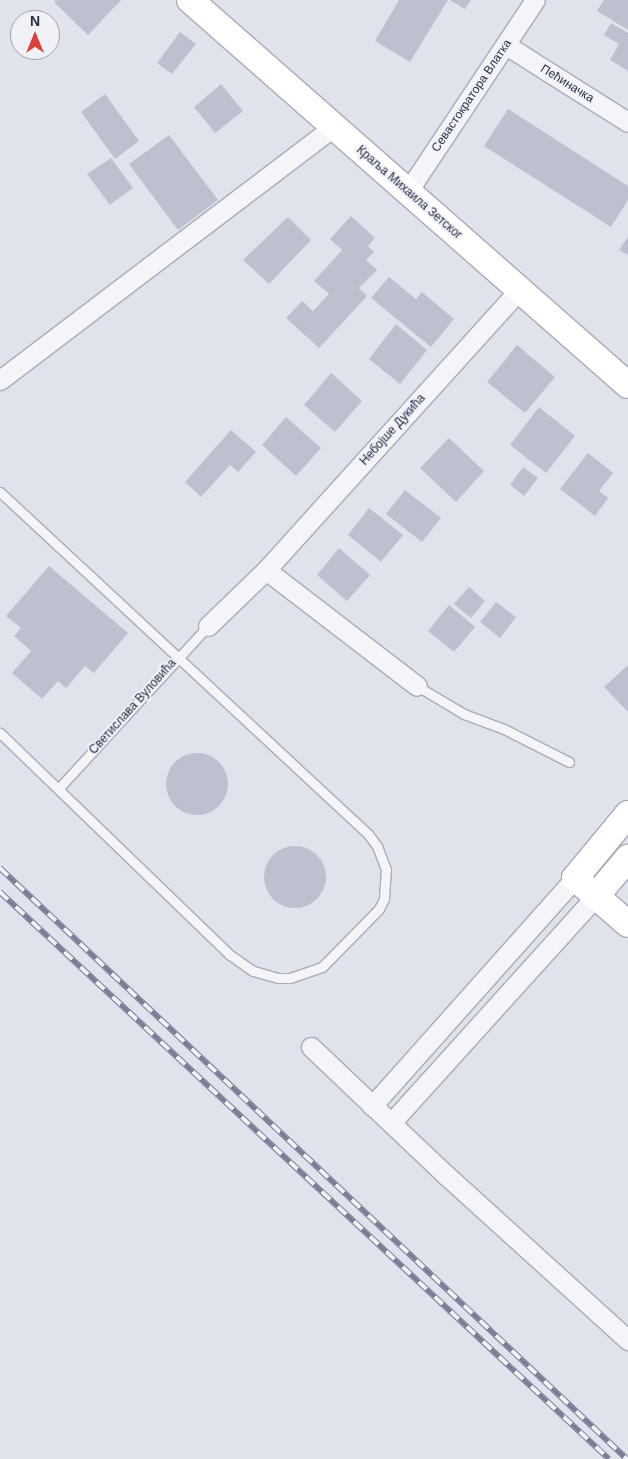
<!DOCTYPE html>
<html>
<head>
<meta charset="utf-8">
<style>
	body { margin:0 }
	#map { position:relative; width:628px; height:1459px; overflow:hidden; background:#e0e3eb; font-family:Helvetica,sans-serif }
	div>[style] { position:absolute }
	.building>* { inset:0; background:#bdc0ce }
	.round { border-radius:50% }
	.roads { filter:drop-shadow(1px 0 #a8acb9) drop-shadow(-1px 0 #a8acb9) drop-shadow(0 1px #a8acb9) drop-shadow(0 -1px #a8acb9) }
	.lane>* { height:9px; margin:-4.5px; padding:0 4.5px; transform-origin:4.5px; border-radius:4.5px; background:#f4f5f9 }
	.street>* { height:19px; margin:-9.5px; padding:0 9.5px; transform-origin:9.5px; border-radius:9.5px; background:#f4f5f9 }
	.secondary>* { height:26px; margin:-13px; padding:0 13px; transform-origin:13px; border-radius:13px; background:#fff }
	.rail>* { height:5.5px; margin-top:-2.75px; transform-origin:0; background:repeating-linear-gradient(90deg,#f0f2f8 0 11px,#787e96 0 22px); box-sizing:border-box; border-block:1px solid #787e96 }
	span { translate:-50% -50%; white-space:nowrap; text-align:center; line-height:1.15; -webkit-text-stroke:4px #f0f2f8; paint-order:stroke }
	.street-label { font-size:12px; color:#272c44 }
	.north { position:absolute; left:10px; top:10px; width:50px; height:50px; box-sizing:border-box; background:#f0f2f8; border:1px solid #a0a3b0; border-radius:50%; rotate:0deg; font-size:14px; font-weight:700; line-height:20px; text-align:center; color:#272c44 }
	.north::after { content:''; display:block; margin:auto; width:18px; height:22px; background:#db403a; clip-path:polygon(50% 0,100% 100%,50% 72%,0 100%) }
</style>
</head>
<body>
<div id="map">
	<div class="building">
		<div style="clip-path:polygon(56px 0,121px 0,88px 35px,54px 2px)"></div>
		<div style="clip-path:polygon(399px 0,448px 0,410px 62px,375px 41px)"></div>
		<div style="clip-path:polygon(450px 0,471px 0,465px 9px)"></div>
		<div style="clip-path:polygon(604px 0,628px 0,628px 30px,597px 11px)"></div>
		<div style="clip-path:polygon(611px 23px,628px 33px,628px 71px,610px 60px,619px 44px,604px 35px)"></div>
		<div style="clip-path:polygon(180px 32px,196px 44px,172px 74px,157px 63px)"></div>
		<div style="clip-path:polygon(221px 84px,243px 111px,215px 133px,194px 107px)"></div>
		<div style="clip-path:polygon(105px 94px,139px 141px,115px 159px,81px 112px)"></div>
		<div style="clip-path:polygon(508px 109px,628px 186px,628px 200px,611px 227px,484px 146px)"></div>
		<div style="clip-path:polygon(169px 135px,218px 200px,178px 230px,129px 164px)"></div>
		<div style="clip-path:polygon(111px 158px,133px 188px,110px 205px,87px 174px)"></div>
		<div style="clip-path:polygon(351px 216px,375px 238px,368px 246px,374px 252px,366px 260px,377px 270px,359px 288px,367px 296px,319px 348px,286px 318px,302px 301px,313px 311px,329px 294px,314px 281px,342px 250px,330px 239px)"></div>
		<div style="clip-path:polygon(288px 217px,311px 240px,269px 284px,243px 260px)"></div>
		<div style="clip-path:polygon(628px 237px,628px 255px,619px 250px)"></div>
		<div style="clip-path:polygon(389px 277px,416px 299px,422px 292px,454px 319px,431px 347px,371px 298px)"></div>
		<div style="clip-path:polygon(396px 324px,427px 350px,400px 384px,369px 359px)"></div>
		<div style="clip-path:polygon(517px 345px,555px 377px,525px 413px,487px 382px)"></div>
		<div style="clip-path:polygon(331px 373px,362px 401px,335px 432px,304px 405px)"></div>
		<div style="clip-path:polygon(539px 407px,575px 436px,546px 473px,510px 445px)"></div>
		<div style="clip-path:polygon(286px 417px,321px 448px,296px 476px,262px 445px)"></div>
		<div style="clip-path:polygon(231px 430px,256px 452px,238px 472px,230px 465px,201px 497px,185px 482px)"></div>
		<div style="clip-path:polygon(449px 438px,484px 471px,456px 502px,420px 468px)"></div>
		<div style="clip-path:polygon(588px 453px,613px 473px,599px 491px,608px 498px,595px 516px,560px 489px)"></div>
		<div style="clip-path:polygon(523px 467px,538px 478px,524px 496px,510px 485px)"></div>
		<div style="clip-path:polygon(405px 490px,441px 518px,422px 542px,386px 514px)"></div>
		<div style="clip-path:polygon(369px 508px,403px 535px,381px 562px,348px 535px)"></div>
		<div style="clip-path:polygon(339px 548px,370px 575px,347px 601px,317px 575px)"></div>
		<div style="clip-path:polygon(49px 566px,128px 633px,94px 673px,85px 666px,66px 688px,58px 681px,42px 699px,12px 673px,31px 651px,14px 636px,21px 628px,6px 616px)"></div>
		<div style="clip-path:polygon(469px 587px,485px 601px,471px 618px,454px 604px)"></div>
		<div style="clip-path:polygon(496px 602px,516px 617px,500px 638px,480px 622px)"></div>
		<div style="clip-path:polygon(449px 605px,475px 627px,454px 652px,428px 631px)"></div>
		<div style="clip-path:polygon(628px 665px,628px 712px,604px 687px)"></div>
		<div class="round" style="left:166px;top:753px;width:62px;height:62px"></div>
		<div class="round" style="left:264px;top:846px;width:62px;height:62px"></div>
	</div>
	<div class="roads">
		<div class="lane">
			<div style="left:0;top:492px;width:502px;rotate:42.9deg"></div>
			<div style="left:368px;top:834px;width:15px;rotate:53deg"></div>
			<div style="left:377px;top:846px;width:25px;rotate:69deg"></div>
			<div style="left:386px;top:869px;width:30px;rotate:94deg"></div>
			<div style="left:384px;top:899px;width:11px;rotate:117deg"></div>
			<div style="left:379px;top:909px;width:81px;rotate:134.5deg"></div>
			<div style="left:322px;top:967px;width:34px;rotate:161deg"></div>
			<div style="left:290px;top:978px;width:12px;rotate:180deg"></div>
			<div style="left:278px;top:978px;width:26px;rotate:-164deg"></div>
			<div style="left:253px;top:971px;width:28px;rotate:-145deg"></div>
			<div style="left:230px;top:955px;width:320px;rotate:-136deg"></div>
			<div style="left:417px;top:686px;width:55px;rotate:30.8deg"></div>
			<div style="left:464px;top:714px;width:43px;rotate:20.6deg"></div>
			<div style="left:504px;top:729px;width:73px;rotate:26.9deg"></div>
			<div style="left:59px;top:788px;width:220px;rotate:-47.4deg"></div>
		</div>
		<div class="street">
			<div style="left:506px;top:45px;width:144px;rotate:32.3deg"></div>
			<div style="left:408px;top:191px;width:229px;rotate:-56.4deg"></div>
			<div style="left:0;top:380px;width:418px;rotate:-37.2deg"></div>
			<div style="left:266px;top:570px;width:190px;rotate:37.5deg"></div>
			<div style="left:208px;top:626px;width:81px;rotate:-44deg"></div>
			<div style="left:266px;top:570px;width:379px;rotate:-47.9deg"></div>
			<div style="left:311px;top:1047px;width:186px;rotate:43.5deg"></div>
			<div style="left:446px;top:1175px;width:246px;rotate:42.2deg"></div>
			<div style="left:372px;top:1106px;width:305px;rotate:-48.3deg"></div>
			<div style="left:391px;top:1123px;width:306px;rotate:-47.9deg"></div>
		</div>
		<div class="secondary">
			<div style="left:190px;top:0;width:583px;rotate:41.32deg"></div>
			<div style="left:628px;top:814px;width:83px;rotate:129.6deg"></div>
			<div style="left:575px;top:878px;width:70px;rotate:41deg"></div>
			<div style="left:596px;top:896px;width:50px;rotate:-49.9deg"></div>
		</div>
	</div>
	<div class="rail">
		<div style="left:0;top:868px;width:862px;rotate:43.31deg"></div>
		<div style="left:0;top:892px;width:832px;rotate:42.95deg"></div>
	</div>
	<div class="street-label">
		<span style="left:567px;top:84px;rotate:32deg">Пећиначка</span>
		<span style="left:472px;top:96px;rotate:-56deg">Севастократора Влатка</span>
		<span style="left:409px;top:193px;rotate:41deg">Краља Михаила Зетског</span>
		<span style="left:393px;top:430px;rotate:-48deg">Небојше Дукића</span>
		<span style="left:133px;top:707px;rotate:-48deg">Светислава Вуловића</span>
	</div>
	<div class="north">N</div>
</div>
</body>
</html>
